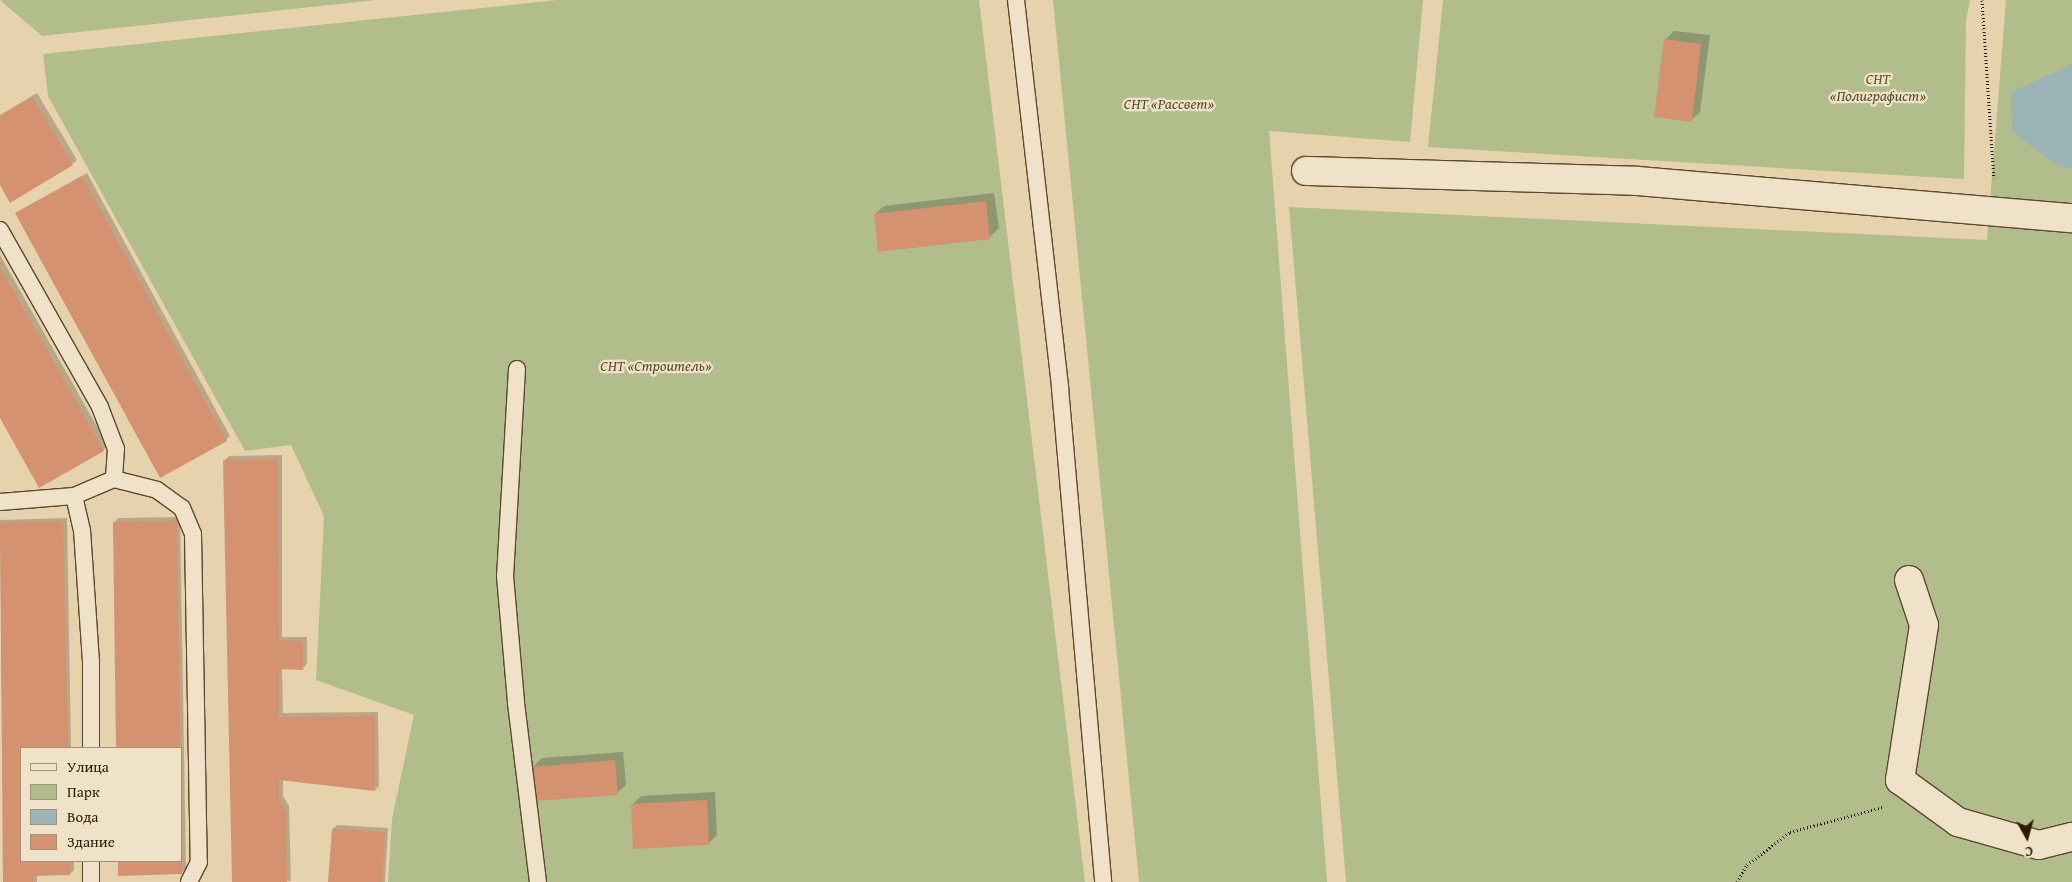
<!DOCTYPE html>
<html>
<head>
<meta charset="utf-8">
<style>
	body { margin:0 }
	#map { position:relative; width:2072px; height:882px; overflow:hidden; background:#e6d2ac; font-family:"Gentium Book Plus",serif }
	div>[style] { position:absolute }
	.green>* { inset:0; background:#b2bd8c }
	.water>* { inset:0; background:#9cb4b6 }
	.shadow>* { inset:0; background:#0003 }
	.building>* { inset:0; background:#d49270 }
	.path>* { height:3px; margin-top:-1.5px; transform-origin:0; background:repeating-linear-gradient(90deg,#2e1a04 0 1px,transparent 0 3.5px) }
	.roads { filter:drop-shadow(1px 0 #5c482e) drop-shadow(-1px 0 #5c482e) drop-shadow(0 1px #5c482e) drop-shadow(0 -1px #5c482e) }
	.service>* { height:16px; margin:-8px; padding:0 8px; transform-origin:8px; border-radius:8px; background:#efe2c9 }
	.minor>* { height:28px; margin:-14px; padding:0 14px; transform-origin:14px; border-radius:14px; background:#efe2c9 }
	span { translate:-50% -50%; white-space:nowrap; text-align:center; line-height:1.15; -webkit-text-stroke:4.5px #efe2c9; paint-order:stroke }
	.park-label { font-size:15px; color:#564b2d; font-style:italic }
	.legend { position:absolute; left:20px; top:747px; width:162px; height:115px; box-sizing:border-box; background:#efe2c9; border:1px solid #a2927a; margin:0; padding:6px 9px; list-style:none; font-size:15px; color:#2e1a04 }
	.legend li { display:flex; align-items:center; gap:10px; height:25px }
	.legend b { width:25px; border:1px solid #a2927a }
	.north { position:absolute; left:2002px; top:812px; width:50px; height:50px; -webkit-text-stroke:4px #efe2c9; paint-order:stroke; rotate:173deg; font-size:14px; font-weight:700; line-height:20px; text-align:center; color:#2e1a04 }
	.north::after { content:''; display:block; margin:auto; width:18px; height:22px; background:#2e1a04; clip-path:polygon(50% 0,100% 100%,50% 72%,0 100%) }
</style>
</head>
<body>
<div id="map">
	<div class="green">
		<div style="clip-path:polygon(0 0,376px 0,42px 36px)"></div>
		<div style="clip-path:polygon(557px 0,979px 0,1085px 882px,388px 882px,392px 819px,414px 715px,316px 680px,324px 516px,291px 445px,245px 451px,48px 96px,43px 54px)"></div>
		<div style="clip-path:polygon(1053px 0,1423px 0,1410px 142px,1269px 131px,1327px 882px,1139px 882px)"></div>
		<div style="clip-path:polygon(1443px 0,1970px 0,1966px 20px,1964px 179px,1428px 147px)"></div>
		<div style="clip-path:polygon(2006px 0,2072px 0,2072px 882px,1346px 882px,1289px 207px,1987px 240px)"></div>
	</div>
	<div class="water">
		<div style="clip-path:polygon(2072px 64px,2072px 169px,2058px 166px,2012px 132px,2011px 92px)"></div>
	</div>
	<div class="shadow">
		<div style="clip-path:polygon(1674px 31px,1710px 35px,1700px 112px,1691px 120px,1665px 40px)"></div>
		<div style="clip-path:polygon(37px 93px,77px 160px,72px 164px,0 183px,0 115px)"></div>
		<div style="clip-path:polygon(87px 173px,230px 436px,226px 440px,16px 213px)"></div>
		<div style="clip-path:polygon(994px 193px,999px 228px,990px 237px,875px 214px,884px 206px)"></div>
		<div style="clip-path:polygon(0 255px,108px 446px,103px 450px,0 415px)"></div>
		<div style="clip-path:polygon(282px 455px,282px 637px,307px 637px,307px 664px,303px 668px,282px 668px,283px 713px,378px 712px,379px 786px,375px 790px,283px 779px,283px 796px,289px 806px,291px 881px,233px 882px,225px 460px,229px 456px)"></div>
		<div style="clip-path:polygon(180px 517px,186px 869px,181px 873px,120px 874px,119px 861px,181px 861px,181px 748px,118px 748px,114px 523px,118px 518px)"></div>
		<div style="clip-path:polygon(67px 518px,71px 748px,21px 748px,21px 861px,74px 861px,74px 870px,70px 874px,37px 875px,37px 882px,4px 882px,0 520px)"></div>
		<div style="clip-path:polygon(623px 752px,626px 785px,617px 793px,533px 767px,542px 758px)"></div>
		<div style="clip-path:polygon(715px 792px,717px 835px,708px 844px,632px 805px,641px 796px)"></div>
		<div style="clip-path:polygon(337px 825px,388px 828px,385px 882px,330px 882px,333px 829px)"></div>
	</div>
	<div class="building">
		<div style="clip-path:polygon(1664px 39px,1701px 44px,1692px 122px,1654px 117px)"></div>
		<div style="clip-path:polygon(32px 97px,73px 165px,10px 203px,0 185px,0 116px)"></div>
		<div style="clip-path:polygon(82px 176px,227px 441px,160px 478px,15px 213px)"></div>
		<div style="clip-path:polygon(986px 201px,990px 239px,878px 252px,874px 214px)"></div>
		<div style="clip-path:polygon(0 267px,104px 451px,39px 488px,0 418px)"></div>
		<div style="clip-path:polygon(278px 459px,279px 641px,303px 641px,303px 670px,279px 669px,279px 717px,375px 716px,375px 791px,279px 780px,279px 800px,286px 811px,287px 882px,232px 882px,223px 460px)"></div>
		<div style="clip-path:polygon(63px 521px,68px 748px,21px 748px,21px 861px,70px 861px,70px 875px,33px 876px,33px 882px,3px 882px,0 523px)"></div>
		<div style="clip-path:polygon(177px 521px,180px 748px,116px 748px,113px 522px)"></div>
		<div style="clip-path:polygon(615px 760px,618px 795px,535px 801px,532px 767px)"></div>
		<div style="clip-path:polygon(707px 800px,709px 845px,633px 849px,631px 804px)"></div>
		<div style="clip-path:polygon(332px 829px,385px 832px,382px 882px,328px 882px)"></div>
		<div style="clip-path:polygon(118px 861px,182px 861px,182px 874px,118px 876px)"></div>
	</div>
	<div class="path">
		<div style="left:1982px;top:0;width:179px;rotate:86.2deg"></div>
		<div style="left:1737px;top:882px;width:20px;rotate:-60deg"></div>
		<div style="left:1747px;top:865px;width:54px;rotate:-37.5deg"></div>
		<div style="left:1790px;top:832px;width:96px;rotate:-15deg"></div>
	</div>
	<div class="roads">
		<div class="service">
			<div style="left:1016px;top:0;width:390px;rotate:83.5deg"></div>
			<div style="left:1060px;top:388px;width:496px;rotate:85deg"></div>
			<div style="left:0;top:230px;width:203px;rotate:60.5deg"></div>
			<div style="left:100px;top:407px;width:45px;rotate:69.1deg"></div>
			<div style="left:116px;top:449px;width:30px;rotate:94deg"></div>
			<div style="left:517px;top:369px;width:207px;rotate:93.3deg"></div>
			<div style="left:505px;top:576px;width:127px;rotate:85deg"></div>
			<div style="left:516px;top:703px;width:180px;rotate:83deg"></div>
			<div style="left:74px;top:496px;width:35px;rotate:77deg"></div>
			<div style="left:82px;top:530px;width:131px;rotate:86.1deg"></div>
			<div style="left:91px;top:661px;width:87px;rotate:90deg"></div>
			<div style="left:0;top:502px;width:74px;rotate:-4.6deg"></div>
			<div style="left:74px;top:496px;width:43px;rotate:-23deg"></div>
			<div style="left:114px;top:479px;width:44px;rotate:14.3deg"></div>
			<div style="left:157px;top:490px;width:31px;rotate:36deg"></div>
			<div style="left:182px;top:508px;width:28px;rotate:67deg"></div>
			<div style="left:193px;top:534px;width:328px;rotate:89deg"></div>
			<div style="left:199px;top:862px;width:22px;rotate:117deg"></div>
			<div style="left:91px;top:882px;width:21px;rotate:-90deg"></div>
		</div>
		<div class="minor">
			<div style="left:1306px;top:171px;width:331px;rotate:1.7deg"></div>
			<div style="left:1637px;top:181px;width:437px;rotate:4.9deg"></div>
			<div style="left:1909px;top:580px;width:47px;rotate:71.6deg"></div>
			<div style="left:1924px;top:625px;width:157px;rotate:98.8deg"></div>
			<div style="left:1900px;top:780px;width:72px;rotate:35.9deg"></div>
			<div style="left:1958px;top:822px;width:84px;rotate:15.9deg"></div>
			<div style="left:2039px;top:845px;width:34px;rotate:-14deg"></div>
		</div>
	</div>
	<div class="park-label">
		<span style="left:1878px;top:87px">СНТ<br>«Полиграфист»</span>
		<span style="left:1169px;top:104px">СНТ «Рассвет»</span>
		<span style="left:656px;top:366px">СНТ «Строитель»</span>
	</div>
	<ul class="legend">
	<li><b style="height:6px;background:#efe2c9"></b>Улица</li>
	<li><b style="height:14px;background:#b2bd8c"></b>Парк</li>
	<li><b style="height:14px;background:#9cb4b6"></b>Вода</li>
	<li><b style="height:14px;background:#d49270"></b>Здание</li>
	</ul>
	<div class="north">С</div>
</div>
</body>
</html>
